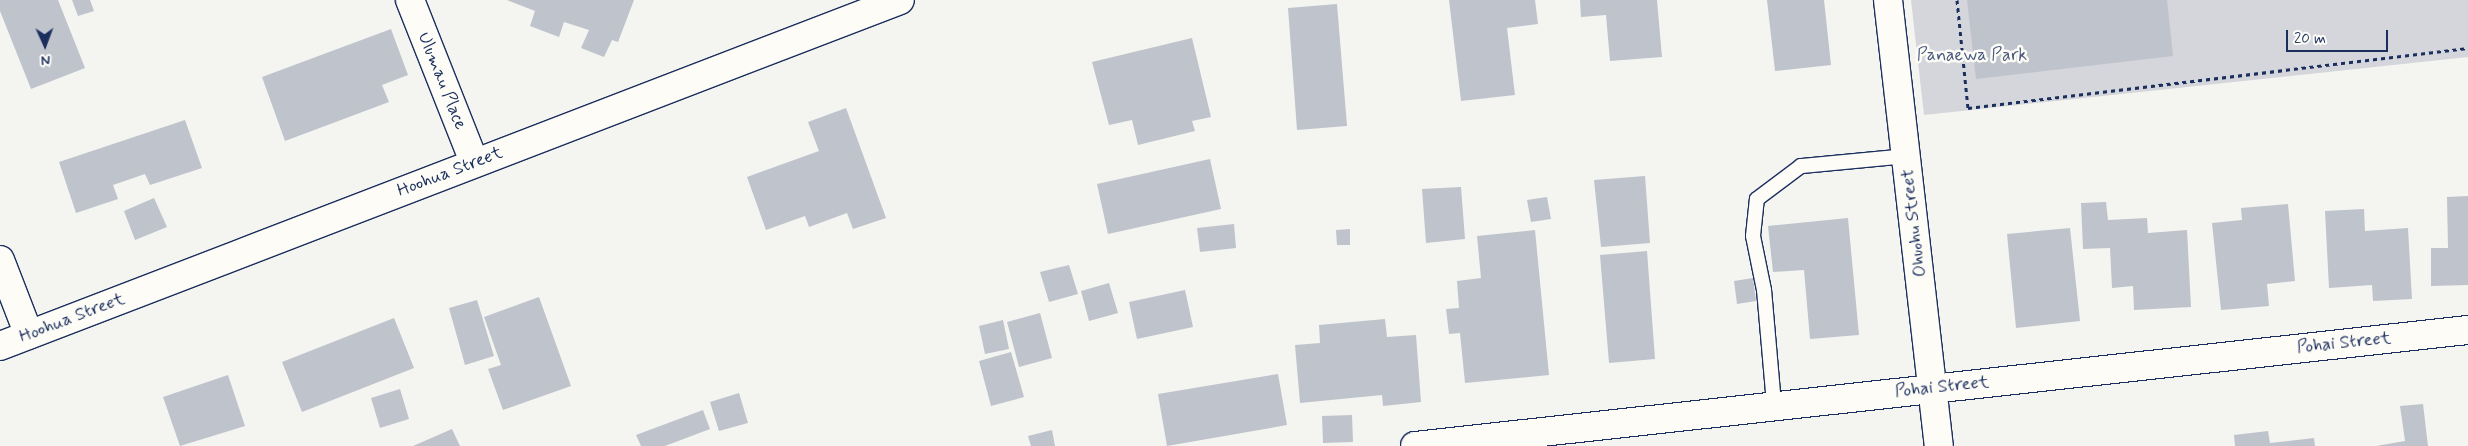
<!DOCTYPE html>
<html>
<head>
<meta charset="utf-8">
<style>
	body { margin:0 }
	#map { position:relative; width:2468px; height:446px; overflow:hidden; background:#f4f4f1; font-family:Mynerve,sans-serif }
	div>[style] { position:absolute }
	.green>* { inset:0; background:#d4d6db }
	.building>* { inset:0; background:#bfc3cc }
	.path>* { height:3px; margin-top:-1.5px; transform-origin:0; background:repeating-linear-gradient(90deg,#1b2f5e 0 4px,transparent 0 8px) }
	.roads { filter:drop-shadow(1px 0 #1b2f5e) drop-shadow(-1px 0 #1b2f5e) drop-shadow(0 1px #1b2f5e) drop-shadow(0 -1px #1b2f5e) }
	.service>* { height:14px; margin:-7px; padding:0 7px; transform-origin:7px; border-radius:7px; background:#fdfcf7 }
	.minor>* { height:28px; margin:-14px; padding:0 14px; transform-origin:14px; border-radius:14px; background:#fdfcf7 }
	.tertiary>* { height:28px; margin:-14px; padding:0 14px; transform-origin:14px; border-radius:14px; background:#fdfcf7 }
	span { translate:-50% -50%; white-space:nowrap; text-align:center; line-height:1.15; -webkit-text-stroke:5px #fdfcf7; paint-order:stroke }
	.park-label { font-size:18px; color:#49597d }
	.street-label { font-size:18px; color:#1b2f5e }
	.north { position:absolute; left:20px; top:20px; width:50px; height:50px; -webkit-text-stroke:4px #fdfcf7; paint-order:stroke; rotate:178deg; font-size:14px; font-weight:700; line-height:20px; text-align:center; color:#1b2f5e }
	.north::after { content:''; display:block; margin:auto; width:18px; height:22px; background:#1b2f5e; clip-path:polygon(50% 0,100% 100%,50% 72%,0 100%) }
	.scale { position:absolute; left:2286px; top:30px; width:102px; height:22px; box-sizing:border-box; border:2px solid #1b2f5e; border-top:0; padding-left:6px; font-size:15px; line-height:18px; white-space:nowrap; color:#1b2f5e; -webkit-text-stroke:4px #fdfcf7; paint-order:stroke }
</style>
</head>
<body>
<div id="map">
	<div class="green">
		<div style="clip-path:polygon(1911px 0,2468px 0,2468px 57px,1924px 115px)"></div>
	</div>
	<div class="building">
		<div style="clip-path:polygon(0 0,58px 0,85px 68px,31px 89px,0 11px)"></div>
		<div style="clip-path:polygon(72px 0,90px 0,94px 11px,78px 16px)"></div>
		<div style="clip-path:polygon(507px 0,634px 0,618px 42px,612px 40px,604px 57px,581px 48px,589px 30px,564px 22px,559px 37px,530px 26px,535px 11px)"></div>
		<div style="clip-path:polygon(1449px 0,1535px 0,1538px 24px,1507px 28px,1515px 95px,1461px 101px)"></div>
		<div style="clip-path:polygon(1580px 0,1657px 0,1662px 57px,1610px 61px,1606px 15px,1581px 17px)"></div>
		<div style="clip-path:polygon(1767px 0,1824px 0,1831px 65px,1775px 71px)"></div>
		<div style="clip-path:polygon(1967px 0,2167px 0,2173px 56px,1976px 79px)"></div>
		<div style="clip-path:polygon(1337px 4px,1347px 126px,1297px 130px,1288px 8px)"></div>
		<div style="clip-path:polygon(391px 29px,408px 75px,382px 85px,389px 102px,285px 141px,262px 77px)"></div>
		<div style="clip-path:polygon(1192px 38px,1211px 117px,1192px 121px,1195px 131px,1138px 145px,1132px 120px,1109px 125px,1092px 62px)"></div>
		<div style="clip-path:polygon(846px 108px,886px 218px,853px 229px,847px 213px,809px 227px,805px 216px,766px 230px,747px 177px,819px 151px,808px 122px)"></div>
		<div style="clip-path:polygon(185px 120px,202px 168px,150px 185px,145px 174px,113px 185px,118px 199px,76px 213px,59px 162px)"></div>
		<div style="clip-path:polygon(1210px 159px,1221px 209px,1108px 234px,1097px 184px)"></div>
		<div style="clip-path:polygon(1645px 176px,1650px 243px,1601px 247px,1594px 180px)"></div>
		<div style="clip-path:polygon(1461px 187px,1465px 239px,1426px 243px,1422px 189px)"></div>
		<div style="clip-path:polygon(2468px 196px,2468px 285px,2431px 286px,2431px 248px,2448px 248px,2447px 197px)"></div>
		<div style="clip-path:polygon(1547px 197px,1551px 219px,1531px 222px,1527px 200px)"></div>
		<div style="clip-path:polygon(154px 198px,167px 227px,135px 240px,124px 211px)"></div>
		<div style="clip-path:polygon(2106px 202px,2108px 220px,2147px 218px,2148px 233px,2187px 230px,2191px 307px,2134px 310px,2133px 286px,2112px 288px,2110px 248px,2083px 249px,2081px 203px)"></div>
		<div style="clip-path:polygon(2288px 204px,2295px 281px,2267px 284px,2269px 306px,2221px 310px,2212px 223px,2242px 220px,2241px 208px)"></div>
		<div style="clip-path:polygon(2364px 209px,2365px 231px,2408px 228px,2412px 299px,2373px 301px,2372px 285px,2329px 288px,2325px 211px)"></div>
		<div style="clip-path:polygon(1848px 218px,1859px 335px,1810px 339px,1804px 270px,1773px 272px,1768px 226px)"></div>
		<div style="clip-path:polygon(1234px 224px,1236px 248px,1200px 252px,1197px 228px)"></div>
		<div style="clip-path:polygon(2070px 228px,2080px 321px,2016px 328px,2007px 234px)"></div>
		<div style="clip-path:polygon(1350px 229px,1350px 245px,1337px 245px,1336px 230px)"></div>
		<div style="clip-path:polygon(1535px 230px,1549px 375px,1465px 383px,1460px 333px,1449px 334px,1446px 309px,1459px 308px,1457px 281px,1481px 278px,1477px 236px)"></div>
		<div style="clip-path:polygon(1647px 251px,1655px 359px,1609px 363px,1600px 255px)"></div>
		<div style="clip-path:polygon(1069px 265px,1078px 294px,1049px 302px,1040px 272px)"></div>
		<div style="clip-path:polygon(1753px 278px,1756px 301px,1737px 304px,1734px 281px)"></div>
		<div style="clip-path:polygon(1109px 283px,1118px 313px,1089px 321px,1081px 291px)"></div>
		<div style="clip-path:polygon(1185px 290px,1193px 327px,1137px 339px,1129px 302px)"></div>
		<div style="clip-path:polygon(539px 297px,571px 386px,503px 410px,488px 369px,501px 365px,484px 317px)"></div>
		<div style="clip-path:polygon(477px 300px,494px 356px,465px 365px,449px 308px)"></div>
		<div style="clip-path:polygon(1040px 313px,1052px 358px,1019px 367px,1007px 322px)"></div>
		<div style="clip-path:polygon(394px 318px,414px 368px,302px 412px,282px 362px)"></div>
		<div style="clip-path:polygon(1385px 319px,1387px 337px,1416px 335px,1421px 402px,1383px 406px,1382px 395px,1300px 403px,1295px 345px,1320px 343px,1319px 325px)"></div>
		<div style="clip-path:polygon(1003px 320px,1009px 349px,985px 354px,979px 326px)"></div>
		<div style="clip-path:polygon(1011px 352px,1024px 397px,991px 406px,979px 361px)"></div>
		<div style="clip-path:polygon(1278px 374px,1287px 425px,1167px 446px,1158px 394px)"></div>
		<div style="clip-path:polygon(228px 375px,245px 426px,180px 446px,163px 397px)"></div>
		<div style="clip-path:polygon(400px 389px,409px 419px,380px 428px,371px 398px)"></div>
		<div style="clip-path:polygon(739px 393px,748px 423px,719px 431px,710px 402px)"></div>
		<div style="clip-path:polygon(2423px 404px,2428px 446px,2376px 446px,2405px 441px,2400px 406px)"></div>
		<div style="clip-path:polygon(703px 410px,710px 429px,665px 446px,641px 446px,636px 435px)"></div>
		<div style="clip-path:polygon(1352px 415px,1353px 442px,1323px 443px,1322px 416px)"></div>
		<div style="clip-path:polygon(452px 429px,460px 446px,413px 446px)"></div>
		<div style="clip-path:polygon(1052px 430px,1055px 446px,1031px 446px,1028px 436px)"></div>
		<div style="clip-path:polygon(2268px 431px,2270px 443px,2314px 438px,2315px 446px,2235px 446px,2234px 435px)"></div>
	</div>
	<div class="path">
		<div style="left:1957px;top:0;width:109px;rotate:84.2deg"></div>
		<div style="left:1968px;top:108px;width:504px;rotate:-6.84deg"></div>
	</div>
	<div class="roads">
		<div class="service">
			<div style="left:1774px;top:404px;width:114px;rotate:-95deg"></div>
			<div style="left:1764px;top:290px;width:55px;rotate:-101.5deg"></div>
			<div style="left:1753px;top:236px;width:37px;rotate:-84deg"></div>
			<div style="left:1757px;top:199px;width:55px;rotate:-36.9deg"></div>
			<div style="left:1801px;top:166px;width:105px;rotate:-5.4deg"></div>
		</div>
		<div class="minor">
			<div style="left:410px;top:0;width:174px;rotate:68.4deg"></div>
			<div style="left:0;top:260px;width:80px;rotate:68.9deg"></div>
			<div style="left:0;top:346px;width:964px;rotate:-21.03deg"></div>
			<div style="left:1415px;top:446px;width:1059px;rotate:-6.29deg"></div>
		</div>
		<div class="tertiary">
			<div style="left:1888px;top:0;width:449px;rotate:83.5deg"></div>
		</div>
	</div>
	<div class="park-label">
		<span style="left:1972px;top:55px">Panaewa Park</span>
	</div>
	<div class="street-label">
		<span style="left:442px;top:81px;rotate:68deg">Ulumau Place</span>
		<span style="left:450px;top:172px;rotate:-21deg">Hoohua Street</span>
		<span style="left:1914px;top:223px;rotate:-97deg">Ohuohu Street</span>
		<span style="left:72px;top:318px;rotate:-21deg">Hoohua Street</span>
		<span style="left:2344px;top:343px;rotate:-6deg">Pohai Street</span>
		<span style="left:1942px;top:387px;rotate:-6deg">Pohai Street</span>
	</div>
	<div class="north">N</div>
	<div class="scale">20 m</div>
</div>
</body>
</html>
